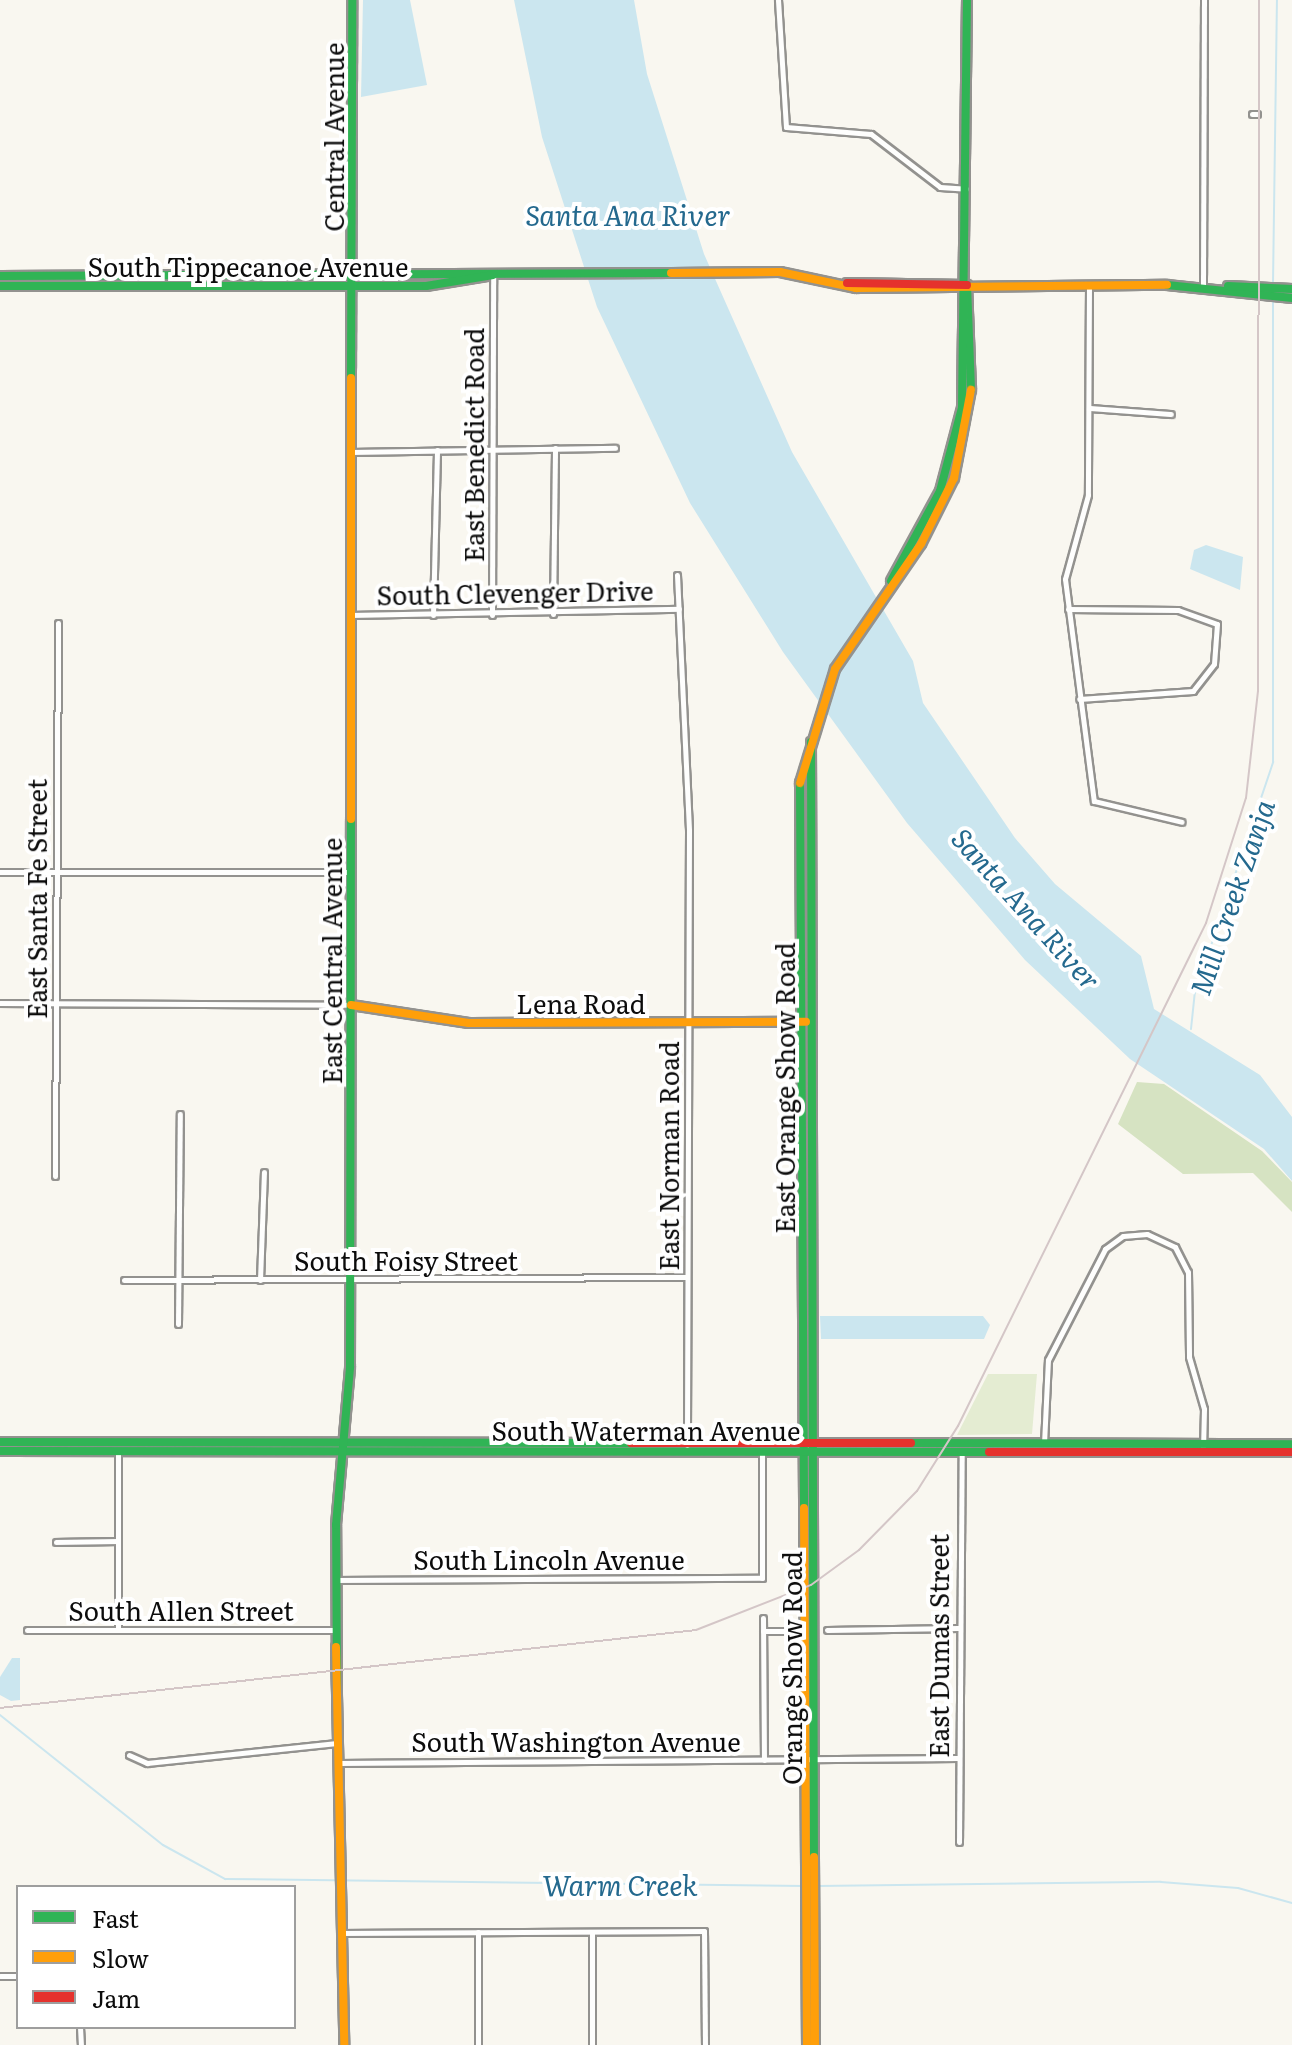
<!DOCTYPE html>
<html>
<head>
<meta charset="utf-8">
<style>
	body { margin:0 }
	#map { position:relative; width:1292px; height:2045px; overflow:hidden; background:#f9f7f0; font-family:Literata,serif }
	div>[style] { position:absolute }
	.green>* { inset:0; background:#e4ecd2 }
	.forest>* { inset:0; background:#d6e3c2 }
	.water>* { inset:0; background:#cbe6ef }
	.stream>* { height:2px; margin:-1px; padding:0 1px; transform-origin:1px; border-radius:1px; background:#cbe6ef }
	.roads { filter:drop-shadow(2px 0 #93928f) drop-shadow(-2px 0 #93928f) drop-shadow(0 2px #93928f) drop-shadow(0 -2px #93928f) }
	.street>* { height:5px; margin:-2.5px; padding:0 2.5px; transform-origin:2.5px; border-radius:2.5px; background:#fefefd }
	.fast>* { height:8px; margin:-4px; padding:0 4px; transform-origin:4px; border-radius:4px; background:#30b455 }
	.slow>* { height:8px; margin:-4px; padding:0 4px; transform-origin:4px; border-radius:4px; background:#ff9f0a }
	.jam>* { height:8px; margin:-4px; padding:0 4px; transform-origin:4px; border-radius:4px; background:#e5322d }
	.rail>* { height:2px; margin:-1px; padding:0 1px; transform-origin:1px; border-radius:1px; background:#d4c6c7 }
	span { translate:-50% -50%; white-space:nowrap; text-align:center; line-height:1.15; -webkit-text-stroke:8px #fff; paint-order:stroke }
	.street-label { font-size:26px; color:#0c0c0c }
	.water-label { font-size:28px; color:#24698e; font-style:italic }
	.legend { position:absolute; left:16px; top:1885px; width:280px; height:144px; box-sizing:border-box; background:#fff; border:2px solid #9e9e9e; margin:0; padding:10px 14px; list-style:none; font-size:24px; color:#0c0c0c }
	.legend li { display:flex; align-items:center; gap:16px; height:40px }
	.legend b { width:40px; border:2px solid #9e9e9e }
</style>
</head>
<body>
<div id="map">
	<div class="green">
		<div style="clip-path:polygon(988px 1374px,1037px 1374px,1032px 1434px,957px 1435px)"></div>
	</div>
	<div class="forest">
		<div style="clip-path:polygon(1137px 1082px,1164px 1084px,1262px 1151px,1292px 1182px,1292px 1212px,1253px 1173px,1183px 1174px,1118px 1124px)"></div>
	</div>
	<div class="water">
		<div style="clip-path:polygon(363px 0,410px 0,427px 85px,361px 97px)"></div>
		<div style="clip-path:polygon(514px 0,634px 0,647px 74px,704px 254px,792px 452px,913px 661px,923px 703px,1015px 838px,1055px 884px,1141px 956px,1154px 1009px,1260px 1075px,1292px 1117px,1292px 1181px,1264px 1149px,1130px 1059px,1025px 960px,907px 823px,783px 652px,690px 503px,597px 307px,542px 137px)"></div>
		<div style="clip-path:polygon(1206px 545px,1243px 557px,1240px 590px,1190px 569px,1194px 550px)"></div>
		<div style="clip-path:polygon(820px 1316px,983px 1316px,990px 1325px,984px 1339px,821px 1339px)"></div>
		<div style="clip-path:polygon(12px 1658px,20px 1658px,20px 1700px,11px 1701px,0 1695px,0 1677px)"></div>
	</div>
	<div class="stream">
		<div style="left:1273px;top:283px;width:283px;rotate:-89.2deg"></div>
		<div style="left:1191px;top:1029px;width:36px;rotate:-84deg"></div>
		<div style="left:1195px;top:993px;width:244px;rotate:-71.3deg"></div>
		<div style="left:1273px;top:762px;width:465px;rotate:-90deg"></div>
		<div style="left:0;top:1715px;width:208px;rotate:38.6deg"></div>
		<div style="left:163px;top:1845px;width:71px;rotate:28.7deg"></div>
		<div style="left:225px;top:1879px;width:579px;rotate:0.69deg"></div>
		<div style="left:818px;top:1886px;width:343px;rotate:-0.7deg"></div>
		<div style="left:1161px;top:1882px;width:77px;rotate:4.5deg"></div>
		<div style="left:1238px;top:1888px;width:56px;rotate:15.5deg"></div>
	</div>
	<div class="roads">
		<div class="street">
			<div style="left:778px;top:0;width:127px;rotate:86.4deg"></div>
			<div style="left:786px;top:127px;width:85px;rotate:4.7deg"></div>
			<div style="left:871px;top:134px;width:87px;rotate:37.5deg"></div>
			<div style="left:940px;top:187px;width:26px;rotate:4deg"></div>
			<div style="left:1252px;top:114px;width:5px"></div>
			<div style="left:1203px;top:285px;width:285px;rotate:-89.8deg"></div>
			<div style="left:1089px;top:286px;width:209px;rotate:90.3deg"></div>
			<div style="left:1088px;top:495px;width:87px;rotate:105.3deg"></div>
			<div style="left:1065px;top:579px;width:224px;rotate:82.6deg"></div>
			<div style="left:1094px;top:801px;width:90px;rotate:13.4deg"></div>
			<div style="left:1089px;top:408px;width:82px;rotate:4.2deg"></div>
			<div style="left:353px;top:452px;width:262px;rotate:-0.9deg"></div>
			<div style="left:677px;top:575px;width:256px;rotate:87.3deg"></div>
			<div style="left:689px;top:831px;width:614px;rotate:90.19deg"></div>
			<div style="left:1068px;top:609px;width:110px;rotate:0.5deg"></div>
			<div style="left:1178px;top:610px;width:41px;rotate:19.7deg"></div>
			<div style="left:1217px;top:624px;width:40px;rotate:94.3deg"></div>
			<div style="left:1214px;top:664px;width:34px;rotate:128deg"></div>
			<div style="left:1193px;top:691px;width:114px;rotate:176deg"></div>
			<div style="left:553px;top:614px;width:166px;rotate:-89.3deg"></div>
			<div style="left:352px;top:615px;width:327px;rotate:-1.1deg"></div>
			<div style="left:433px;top:615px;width:165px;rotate:-88.6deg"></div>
			<div style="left:492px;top:615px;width:340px;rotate:-89.8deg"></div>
			<div style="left:0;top:872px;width:351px"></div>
			<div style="left:0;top:1003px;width:350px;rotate:0.3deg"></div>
			<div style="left:55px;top:1176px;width:553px;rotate:-89.69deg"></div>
			<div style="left:124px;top:1280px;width:563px;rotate:-0.31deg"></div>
			<div style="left:260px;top:1280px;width:108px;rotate:-87.9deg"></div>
			<div style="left:178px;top:1324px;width:210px;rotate:-89.5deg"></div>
			<div style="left:1044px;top:1444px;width:84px;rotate:-87.3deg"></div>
			<div style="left:1048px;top:1360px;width:125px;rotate:-62.8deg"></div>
			<div style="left:1105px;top:1249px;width:22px;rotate:-36deg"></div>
			<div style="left:1123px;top:1236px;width:24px;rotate:-5deg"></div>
			<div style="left:1147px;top:1234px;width:31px;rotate:25deg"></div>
			<div style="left:1175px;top:1247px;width:28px;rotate:63deg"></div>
			<div style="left:1188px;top:1272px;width:85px;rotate:89.3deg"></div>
			<div style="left:1189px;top:1357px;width:54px;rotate:73.9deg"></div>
			<div style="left:1204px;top:1409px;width:41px;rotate:91.4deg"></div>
			<div style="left:56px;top:1542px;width:61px;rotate:-0.9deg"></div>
			<div style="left:337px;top:1580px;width:425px;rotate:-0.3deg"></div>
			<div style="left:762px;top:1578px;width:128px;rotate:-90deg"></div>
			<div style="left:763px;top:1618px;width:142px;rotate:89.6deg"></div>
			<div style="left:27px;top:1630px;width:309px"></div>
			<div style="left:118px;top:1630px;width:179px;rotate:-90deg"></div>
			<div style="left:827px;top:1630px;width:131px;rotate:-0.9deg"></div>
			<div style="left:763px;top:1631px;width:29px"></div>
			<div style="left:129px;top:1755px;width:20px;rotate:24deg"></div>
			<div style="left:147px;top:1763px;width:191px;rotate:-6deg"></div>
			<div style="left:339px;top:1763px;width:619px;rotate:-0.46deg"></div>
			<div style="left:959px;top:1842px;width:391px;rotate:-89.6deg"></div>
			<div style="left:478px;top:1932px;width:113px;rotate:90deg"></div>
			<div style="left:592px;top:1932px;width:113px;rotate:90deg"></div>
			<div style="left:342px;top:1933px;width:362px;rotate:-0.3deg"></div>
			<div style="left:704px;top:1931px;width:114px;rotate:89.5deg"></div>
			<div style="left:0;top:1976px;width:18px"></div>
			<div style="left:80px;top:2027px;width:18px;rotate:87deg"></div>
		</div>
		<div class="fast">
			<div style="left:0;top:276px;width:671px;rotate:-0.26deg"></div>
			<div style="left:967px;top:285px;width:105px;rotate:87.8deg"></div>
			<div style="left:1167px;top:285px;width:126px;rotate:5.9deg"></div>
			<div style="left:0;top:286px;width:426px"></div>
			<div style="left:426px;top:286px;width:68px;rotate:-9.3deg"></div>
			<div style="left:1228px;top:286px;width:64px;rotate:2.7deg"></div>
			<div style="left:351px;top:378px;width:378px;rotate:-89.8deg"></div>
			<div style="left:891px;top:581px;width:102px;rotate:-61.4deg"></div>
			<div style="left:940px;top:491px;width:86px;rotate:-75.2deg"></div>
			<div style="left:962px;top:408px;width:408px;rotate:-89.3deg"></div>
			<div style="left:811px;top:742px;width:1115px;rotate:89.85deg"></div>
			<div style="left:800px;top:783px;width:725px;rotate:89.68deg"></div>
			<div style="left:0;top:1442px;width:631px;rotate:0.09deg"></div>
			<div style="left:911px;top:1443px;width:381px;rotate:0.2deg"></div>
			<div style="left:0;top:1451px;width:989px;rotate:0.06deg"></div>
			<div style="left:337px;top:1690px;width:165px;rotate:-90.3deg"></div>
			<div style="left:336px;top:1525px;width:159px;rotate:-84.9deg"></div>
			<div style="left:350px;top:1367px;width:548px;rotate:-89.9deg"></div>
		</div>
		<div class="slow">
			<div style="left:671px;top:273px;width:109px;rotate:-0.5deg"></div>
			<div style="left:780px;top:272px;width:78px;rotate:11.9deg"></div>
			<div style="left:856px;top:288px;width:311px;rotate:-0.6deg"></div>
			<div style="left:800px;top:783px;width:119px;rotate:-72.9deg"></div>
			<div style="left:835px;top:669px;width:152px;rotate:-55.5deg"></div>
			<div style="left:921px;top:544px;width:74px;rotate:-63.4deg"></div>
			<div style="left:954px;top:478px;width:90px;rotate:-79.1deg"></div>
			<div style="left:351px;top:819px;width:441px;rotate:-90deg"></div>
			<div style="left:351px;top:1005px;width:119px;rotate:8.7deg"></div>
			<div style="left:469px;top:1023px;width:337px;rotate:-0.2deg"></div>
			<div style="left:804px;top:1508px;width:537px;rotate:89.68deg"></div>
			<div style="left:336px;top:1647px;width:398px;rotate:88.8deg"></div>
			<div style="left:814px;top:1857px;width:188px;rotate:89.7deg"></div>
		</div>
		<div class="jam">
			<div style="left:847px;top:283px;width:120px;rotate:1deg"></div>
			<div style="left:631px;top:1443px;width:280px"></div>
			<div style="left:989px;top:1452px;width:303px"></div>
		</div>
	</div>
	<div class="rail">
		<div style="left:0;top:1708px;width:700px;rotate:-6.39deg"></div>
		<div style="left:696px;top:1630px;width:123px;rotate:-21.4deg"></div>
		<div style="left:811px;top:1585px;width:59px;rotate:-36.1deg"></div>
		<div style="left:859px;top:1550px;width:83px;rotate:-45.5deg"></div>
		<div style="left:917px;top:1491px;width:77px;rotate:-57.8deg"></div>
		<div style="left:958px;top:1426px;width:561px;rotate:-63.75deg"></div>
		<div style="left:1206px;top:923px;width:131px;rotate:-72.3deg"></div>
		<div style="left:1246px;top:798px;width:108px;rotate:-83.6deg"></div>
		<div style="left:1258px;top:691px;width:691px;rotate:-89.92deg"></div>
	</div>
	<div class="street-label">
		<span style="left:333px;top:137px;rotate:-90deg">Central Avenue</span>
		<span style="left:248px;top:266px">South Tippecanoe Avenue</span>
		<span style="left:473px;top:445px;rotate:-90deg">East Benedict Road</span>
		<span style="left:515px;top:592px;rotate:-1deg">South Clevenger Drive</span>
		<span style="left:36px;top:899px;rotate:-90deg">East Santa Fe Street</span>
		<span style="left:331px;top:961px;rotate:-90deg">East Central Avenue</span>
		<span style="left:581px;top:1003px">Lena Road</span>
		<span style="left:784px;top:1088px;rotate:-90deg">East Orange Show Road</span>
		<span style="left:668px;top:1156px;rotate:-90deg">East Norman Road</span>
		<span style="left:406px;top:1260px">South Foisy Street</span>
		<span style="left:646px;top:1430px">South Waterman Avenue</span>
		<span style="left:549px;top:1559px">South Lincoln Avenue</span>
		<span style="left:181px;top:1610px">South Allen Street</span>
		<span style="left:938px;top:1646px;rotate:-90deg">East Dumas Street</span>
		<span style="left:791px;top:1668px;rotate:-90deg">Orange Show Road</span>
		<span style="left:576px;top:1741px">South Washington Avenue</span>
	</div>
	<div class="water-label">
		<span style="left:628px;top:214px">Santa Ana River</span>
		<span style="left:1231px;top:897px;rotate:-71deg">Mill Creek Zanja</span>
		<span style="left:1027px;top:908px;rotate:48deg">Santa Ana River</span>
		<span style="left:620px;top:1884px">Warm Creek</span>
	</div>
	<ul class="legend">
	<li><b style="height:10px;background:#30b455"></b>Fast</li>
	<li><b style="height:10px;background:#ff9f0a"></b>Slow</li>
	<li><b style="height:10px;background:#e5322d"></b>Jam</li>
	</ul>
</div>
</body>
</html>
